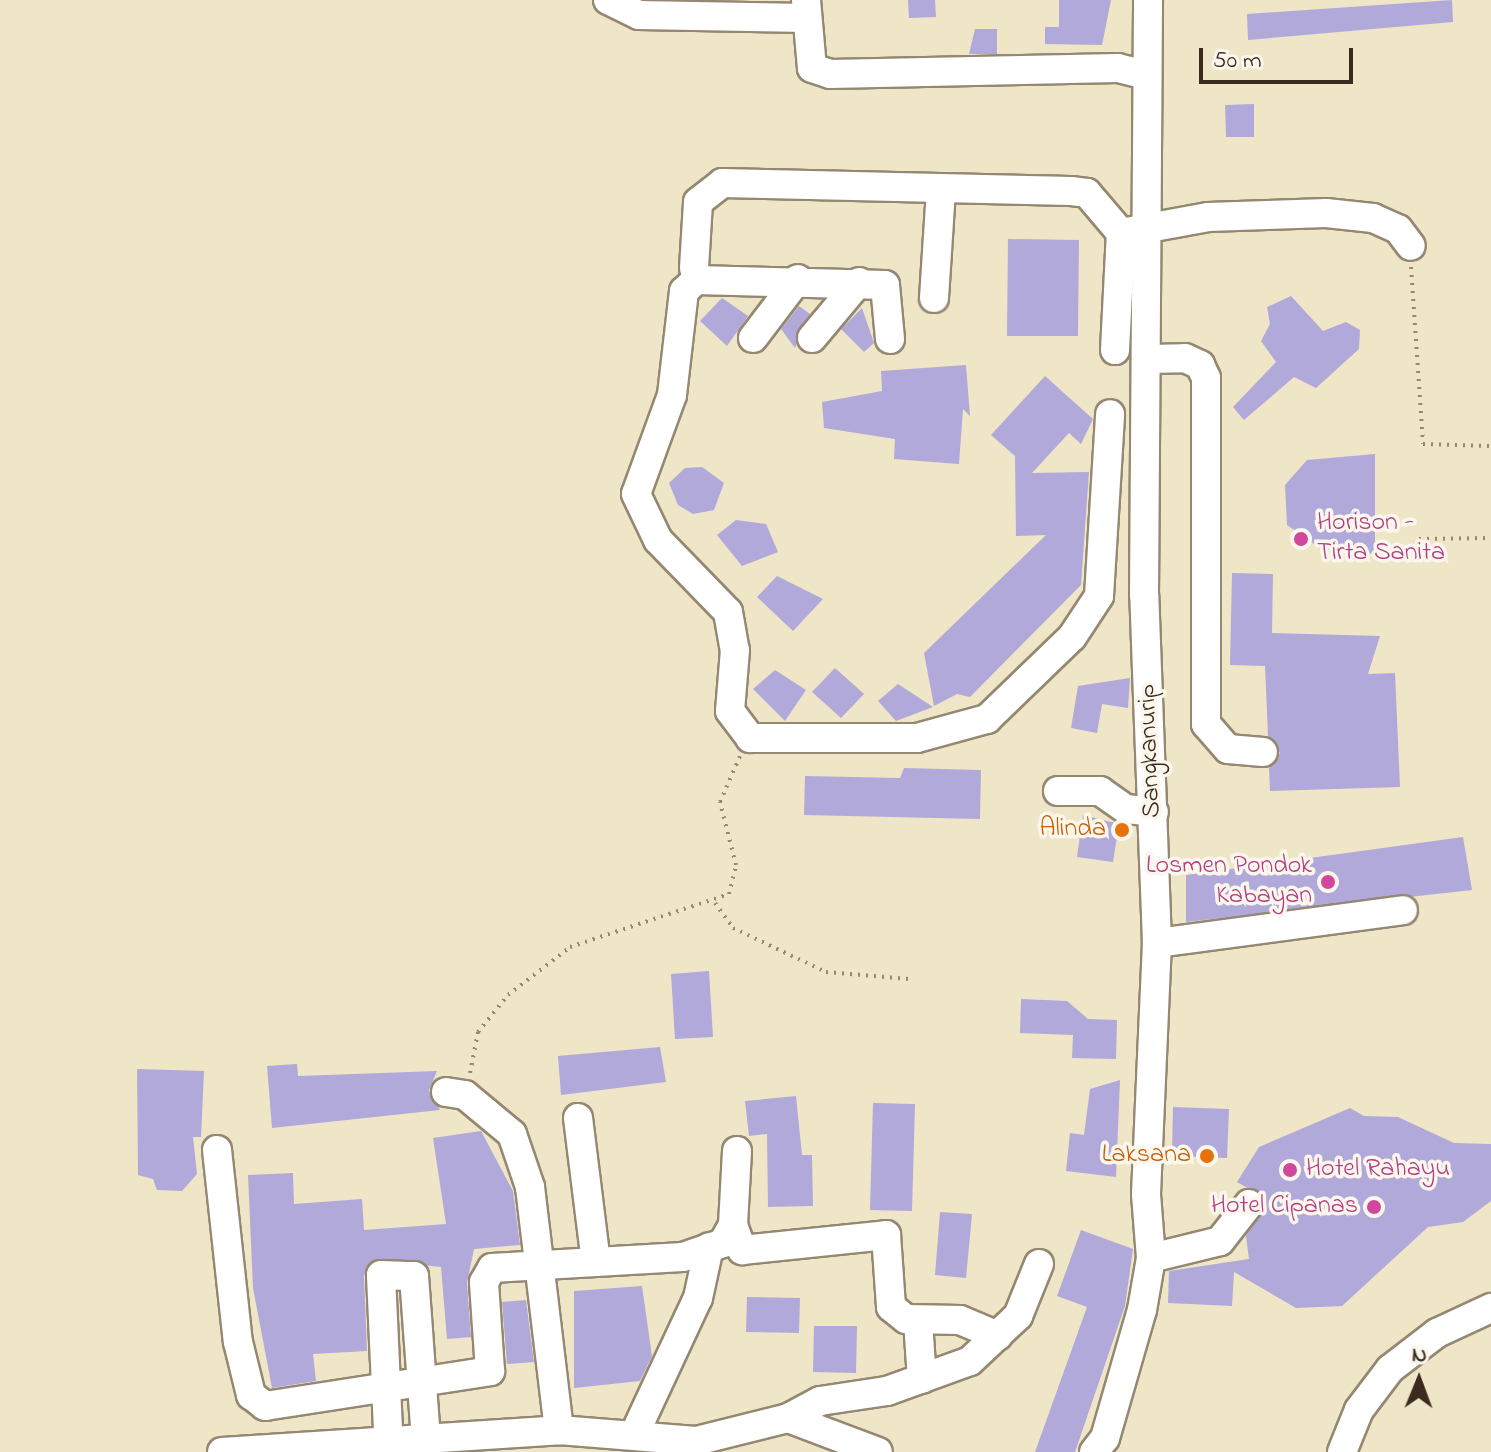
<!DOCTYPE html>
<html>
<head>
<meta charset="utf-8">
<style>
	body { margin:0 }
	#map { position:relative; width:1491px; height:1452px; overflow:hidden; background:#efe5c7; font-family:"Indie Flower",sans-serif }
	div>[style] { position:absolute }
	.building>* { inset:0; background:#b1a9d9 }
	.path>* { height:4px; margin-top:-2px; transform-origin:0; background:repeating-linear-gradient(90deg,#958872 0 2px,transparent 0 8px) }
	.roads { filter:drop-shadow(2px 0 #958872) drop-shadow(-2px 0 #958872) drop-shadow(0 2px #958872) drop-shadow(0 -2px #958872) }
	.minor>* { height:28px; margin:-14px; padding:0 14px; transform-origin:14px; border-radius:14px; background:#fff }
	.dots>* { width:22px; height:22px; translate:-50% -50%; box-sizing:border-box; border:4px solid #fbf7ec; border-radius:50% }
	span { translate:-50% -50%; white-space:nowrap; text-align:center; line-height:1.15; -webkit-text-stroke:7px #fbf7ec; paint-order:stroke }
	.hotel-label { font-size:26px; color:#b23c85 }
	.left { translate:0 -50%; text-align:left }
	.right { translate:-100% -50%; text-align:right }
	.street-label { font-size:26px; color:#3b2a1e }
	.food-label { font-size:26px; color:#c56008 }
	.north { position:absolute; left:1379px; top:1340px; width:80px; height:80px; -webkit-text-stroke:6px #fbf7ec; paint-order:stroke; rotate:1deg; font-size:22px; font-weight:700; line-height:32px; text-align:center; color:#3b2a1e }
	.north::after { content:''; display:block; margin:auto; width:28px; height:36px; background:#3b2a1e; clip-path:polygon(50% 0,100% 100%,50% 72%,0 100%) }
	.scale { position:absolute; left:1199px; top:48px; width:154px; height:36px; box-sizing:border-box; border:4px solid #3b2a1e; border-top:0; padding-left:10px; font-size:24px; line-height:28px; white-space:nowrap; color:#3b2a1e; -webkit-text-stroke:6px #fbf7ec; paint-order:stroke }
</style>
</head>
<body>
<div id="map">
	<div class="building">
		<div style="clip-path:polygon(908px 0,935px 0,936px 17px,909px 18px)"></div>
		<div style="clip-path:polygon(1059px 0,1111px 0,1102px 45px,1045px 44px,1045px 27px,1059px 27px)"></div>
		<div style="clip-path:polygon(1452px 0,1453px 22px,1248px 40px,1247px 14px)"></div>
		<div style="clip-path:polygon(975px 29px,997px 29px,997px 54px,969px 54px)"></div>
		<div style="clip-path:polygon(1254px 104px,1254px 137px,1226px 137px,1225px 105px)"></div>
		<div style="clip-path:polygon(1008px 239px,1079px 240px,1078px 336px,1007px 336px)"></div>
		<div style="clip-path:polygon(1291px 296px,1323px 331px,1346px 322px,1360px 330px,1359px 349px,1316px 388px,1294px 377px,1244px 420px,1233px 407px,1276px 362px,1261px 341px,1270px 324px,1267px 307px)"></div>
		<div style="clip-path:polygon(722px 298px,748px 316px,727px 346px,700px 321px)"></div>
		<div style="clip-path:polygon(799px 306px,810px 314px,795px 348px,781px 329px)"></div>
		<div style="clip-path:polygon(862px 308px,874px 343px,864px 352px,841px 329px)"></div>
		<div style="clip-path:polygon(966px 365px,970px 416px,963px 409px,959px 464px,894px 459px,895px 439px,824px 428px,822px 402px,882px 391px,881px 371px)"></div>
		<div style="clip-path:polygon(1045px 376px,1093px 419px,1081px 444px,1069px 433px,1032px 473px,1089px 472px,1081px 585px,970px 697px,957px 694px,934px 706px,924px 653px,1046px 535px,1016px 536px,1015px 456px,991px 435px)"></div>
		<div style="clip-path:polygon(1375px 454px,1375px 554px,1321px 549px,1287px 525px,1285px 485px,1307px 460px)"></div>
		<div style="clip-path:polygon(702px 467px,724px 483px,714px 510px,693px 514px,678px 505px,669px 483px,685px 468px)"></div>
		<div style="clip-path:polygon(736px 520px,766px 524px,778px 552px,742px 566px,717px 535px)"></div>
		<div style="clip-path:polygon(1232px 573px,1273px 574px,1272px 633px,1380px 636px,1368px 674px,1395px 673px,1400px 787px,1270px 791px,1269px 768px,1280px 753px,1268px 736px,1265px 666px,1230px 665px)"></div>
		<div style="clip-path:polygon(777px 576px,823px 599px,793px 631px,757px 597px)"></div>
		<div style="clip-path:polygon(835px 668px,864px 694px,841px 718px,812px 692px)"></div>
		<div style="clip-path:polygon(775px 670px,806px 690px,785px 721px,753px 689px)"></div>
		<div style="clip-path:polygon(1130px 678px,1128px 708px,1102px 704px,1097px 733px,1071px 728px,1078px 686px)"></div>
		<div style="clip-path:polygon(898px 684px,933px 707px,896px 721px,878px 701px)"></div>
		<div style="clip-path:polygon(904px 768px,981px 770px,980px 819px,804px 815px,805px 776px,900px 778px)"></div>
		<div style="clip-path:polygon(1083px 815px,1119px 824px,1113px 862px,1077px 857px)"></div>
		<div style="clip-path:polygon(1463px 837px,1472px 890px,1186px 922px,1186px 875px)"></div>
		<div style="clip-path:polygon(709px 971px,713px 1037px,675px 1039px,671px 974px)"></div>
		<div style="clip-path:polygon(1021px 999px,1067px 1001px,1088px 1019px,1117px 1020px,1116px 1059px,1072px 1058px,1073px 1035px,1020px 1033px)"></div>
		<div style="clip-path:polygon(660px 1047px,666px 1082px,561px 1095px,558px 1056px)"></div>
		<div style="clip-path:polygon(297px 1064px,298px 1076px,437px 1071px,429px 1090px,440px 1110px,272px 1128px,267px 1066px)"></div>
		<div style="clip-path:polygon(137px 1069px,204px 1071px,201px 1137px,193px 1137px,197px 1174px,182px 1191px,157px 1190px,153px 1179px,138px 1175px)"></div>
		<div style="clip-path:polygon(1120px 1080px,1116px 1177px,1066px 1171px,1070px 1133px,1084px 1135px,1090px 1089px)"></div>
		<div style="clip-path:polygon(796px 1096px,802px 1155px,812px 1155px,813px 1206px,768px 1207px,767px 1134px,749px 1136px,745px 1101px)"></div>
		<div style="clip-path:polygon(873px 1103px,915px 1104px,912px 1211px,870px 1210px)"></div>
		<div style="clip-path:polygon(1173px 1107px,1229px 1109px,1227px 1158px,1172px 1156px)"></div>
		<div style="clip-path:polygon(1350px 1108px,1364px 1116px,1398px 1117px,1454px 1143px,1491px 1144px,1491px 1201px,1463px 1222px,1428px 1227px,1342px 1306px,1296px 1308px,1234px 1272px,1232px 1306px,1168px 1303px,1169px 1271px,1249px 1259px,1246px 1236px,1265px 1198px,1237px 1182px,1259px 1147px)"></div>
		<div style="clip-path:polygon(481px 1131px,513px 1191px,520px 1245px,474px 1249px,467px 1283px,471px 1337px,447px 1339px,441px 1267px,373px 1260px,364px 1276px,367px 1351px,313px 1354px,316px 1381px,272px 1388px,253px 1288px,248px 1175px,293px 1173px,294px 1204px,362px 1199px,364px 1230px,446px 1224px,433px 1138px)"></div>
		<div style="clip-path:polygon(940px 1212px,972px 1214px,966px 1278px,935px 1275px)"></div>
		<div style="clip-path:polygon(1081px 1230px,1133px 1249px,1125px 1306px,1075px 1452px,1035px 1452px,1087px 1307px,1057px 1296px)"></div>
		<div style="clip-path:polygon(642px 1286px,652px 1356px,640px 1381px,574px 1388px,574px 1291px)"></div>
		<div style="clip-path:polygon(747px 1297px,800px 1298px,799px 1333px,746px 1332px)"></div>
		<div style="clip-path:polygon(526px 1300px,534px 1362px,507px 1364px,502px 1302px)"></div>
		<div style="clip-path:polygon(814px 1326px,857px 1326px,856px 1373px,813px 1372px)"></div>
	</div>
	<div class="path">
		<div style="left:1411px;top:267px;width:177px;rotate:86.1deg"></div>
		<div style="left:1423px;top:444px;width:68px;rotate:1.7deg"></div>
		<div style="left:1419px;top:539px;width:72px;rotate:-0.8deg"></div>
		<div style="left:715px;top:903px;width:31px;rotate:54deg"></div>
		<div style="left:733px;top:928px;width:103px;rotate:25.3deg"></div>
		<div style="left:826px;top:972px;width:83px;rotate:4.8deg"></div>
		<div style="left:470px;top:1073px;width:42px;rotate:-79deg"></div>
		<div style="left:478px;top:1032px;width:48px;rotate:-51deg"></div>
		<div style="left:508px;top:995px;width:78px;rotate:-37.7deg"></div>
		<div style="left:570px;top:947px;width:168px;rotate:-18.4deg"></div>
		<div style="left:729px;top:894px;width:30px;rotate:-76deg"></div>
		<div style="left:736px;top:865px;width:65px;rotate:-104.3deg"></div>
		<div style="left:720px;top:802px;width:50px;rotate:-66.5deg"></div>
	</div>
	<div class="roads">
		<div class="minor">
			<div style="left:608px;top:0;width:34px;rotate:26deg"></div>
			<div style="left:639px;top:15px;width:167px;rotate:1deg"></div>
			<div style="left:806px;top:0;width:68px;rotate:85deg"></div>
			<div style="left:812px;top:68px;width:19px;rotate:18deg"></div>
			<div style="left:830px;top:74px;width:288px;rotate:-1.2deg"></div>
			<div style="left:1118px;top:68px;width:30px;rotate:14deg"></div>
			<div style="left:694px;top:268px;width:66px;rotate:-86.5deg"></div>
			<div style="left:698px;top:202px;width:31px;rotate:-38deg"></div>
			<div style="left:722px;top:183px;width:349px;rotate:1.3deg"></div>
			<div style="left:1071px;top:191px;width:16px;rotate:7deg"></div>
			<div style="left:1087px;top:193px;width:52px;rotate:49.6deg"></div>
			<div style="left:1121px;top:233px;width:88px;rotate:-10.4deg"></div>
			<div style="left:1208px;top:217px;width:118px;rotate:-1.9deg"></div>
			<div style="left:1326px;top:213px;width:47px;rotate:6.1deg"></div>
			<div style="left:1373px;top:218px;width:27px;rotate:24deg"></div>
			<div style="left:1398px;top:229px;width:21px;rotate:53deg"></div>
			<div style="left:934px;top:298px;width:108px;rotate:-86.3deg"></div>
			<div style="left:753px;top:338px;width:74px;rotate:-52.7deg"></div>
			<div style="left:812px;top:338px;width:73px;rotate:-50deg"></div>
			<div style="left:890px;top:339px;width:54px;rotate:-95.3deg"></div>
			<div style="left:885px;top:285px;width:189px;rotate:-178.5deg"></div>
			<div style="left:696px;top:280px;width:16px;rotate:137deg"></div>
			<div style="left:684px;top:291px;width:105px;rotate:96.6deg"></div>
			<div style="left:672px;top:395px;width:105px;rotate:110deg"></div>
			<div style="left:636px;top:494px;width:51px;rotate:64.4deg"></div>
			<div style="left:658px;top:540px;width:100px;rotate:45.8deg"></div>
			<div style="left:728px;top:612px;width:39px;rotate:80deg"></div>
			<div style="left:735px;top:650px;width:61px;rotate:94.7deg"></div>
			<div style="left:730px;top:711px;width:34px;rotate:53deg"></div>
			<div style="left:750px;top:738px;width:167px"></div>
			<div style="left:917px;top:738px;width:73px;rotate:-15.2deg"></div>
			<div style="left:987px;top:719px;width:118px;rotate:-44deg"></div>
			<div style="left:1072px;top:637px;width:49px;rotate:-56.6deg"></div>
			<div style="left:1099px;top:596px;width:182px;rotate:-86.5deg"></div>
			<div style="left:1115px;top:350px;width:117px;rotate:-87.1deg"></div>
			<div style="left:1146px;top:359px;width:39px;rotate:-1deg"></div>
			<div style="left:1185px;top:358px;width:17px;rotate:25deg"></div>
			<div style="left:1200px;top:365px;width:14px;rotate:65deg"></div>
			<div style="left:1206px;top:378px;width:346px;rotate:90deg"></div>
			<div style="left:1206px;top:724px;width:33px;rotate:49deg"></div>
			<div style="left:1228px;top:749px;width:35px;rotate:5deg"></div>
			<div style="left:1058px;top:791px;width:42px"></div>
			<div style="left:1100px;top:791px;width:32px;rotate:35deg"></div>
			<div style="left:1126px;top:809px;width:28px;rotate:6deg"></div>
			<div style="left:1157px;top:943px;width:248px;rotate:-7.6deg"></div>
			<div style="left:446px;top:1092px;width:19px;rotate:9deg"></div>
			<div style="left:465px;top:1095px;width:61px;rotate:39.7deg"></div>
			<div style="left:512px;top:1134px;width:56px;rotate:71.2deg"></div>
			<div style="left:530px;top:1187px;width:245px;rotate:83.2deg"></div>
			<div style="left:578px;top:1118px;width:145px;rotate:82.9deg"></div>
			<div style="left:217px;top:1150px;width:193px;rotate:83.8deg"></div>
			<div style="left:238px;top:1342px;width:55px;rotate:76.2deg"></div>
			<div style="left:251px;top:1395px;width:18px;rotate:38deg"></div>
			<div style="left:265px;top:1406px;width:228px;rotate:-8.8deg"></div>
			<div style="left:490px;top:1371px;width:89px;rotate:-93.9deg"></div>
			<div style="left:484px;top:1282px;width:16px;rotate:-60deg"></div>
			<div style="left:492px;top:1268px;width:191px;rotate:-3.3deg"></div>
			<div style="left:683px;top:1257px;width:42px;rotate:-19.3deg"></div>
			<div style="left:723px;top:1243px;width:21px;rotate:-61deg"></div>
			<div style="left:737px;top:1151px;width:74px;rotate:93.1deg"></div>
			<div style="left:733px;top:1225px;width:27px;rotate:70deg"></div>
			<div style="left:742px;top:1250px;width:145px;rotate:-5.9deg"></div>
			<div style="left:886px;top:1235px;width:72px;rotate:86deg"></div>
			<div style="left:891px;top:1307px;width:19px;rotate:39deg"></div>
			<div style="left:906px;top:1319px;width:54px;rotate:1.1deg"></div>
			<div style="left:960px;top:1320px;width:41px;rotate:22.8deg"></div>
			<div style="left:1151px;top:1258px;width:71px;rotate:-13.8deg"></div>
			<div style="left:1220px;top:1241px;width:47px;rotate:-51.9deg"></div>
			<div style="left:918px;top:1321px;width:58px;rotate:86.1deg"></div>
			<div style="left:788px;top:1418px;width:36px;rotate:-28deg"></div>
			<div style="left:820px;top:1401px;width:68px;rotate:-8.5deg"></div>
			<div style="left:887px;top:1391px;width:88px;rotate:-19.9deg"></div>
			<div style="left:970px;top:1361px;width:66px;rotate:-43.2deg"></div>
			<div style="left:1018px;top:1316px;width:56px;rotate:-68deg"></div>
			<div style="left:634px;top:1435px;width:151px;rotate:-65deg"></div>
			<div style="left:698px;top:1298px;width:52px;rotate:-77.8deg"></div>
			<div style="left:222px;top:1452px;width:338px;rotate:-3.7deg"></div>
			<div style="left:559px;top:1430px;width:137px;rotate:4.6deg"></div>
			<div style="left:696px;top:1441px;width:95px;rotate:-14deg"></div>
			<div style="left:788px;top:1418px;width:96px;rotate:20.7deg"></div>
			<div style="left:389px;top:1452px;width:177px;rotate:-92.6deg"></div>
			<div style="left:381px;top:1275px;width:33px;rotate:2deg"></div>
			<div style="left:414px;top:1276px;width:162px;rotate:85.8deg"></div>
			<div style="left:1094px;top:1452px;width:18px;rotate:-52deg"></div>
			<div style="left:1105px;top:1438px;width:133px;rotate:-73.9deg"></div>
			<div style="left:1142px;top:1310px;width:53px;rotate:-80.2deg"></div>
			<div style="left:1151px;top:1258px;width:64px;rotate:-94.5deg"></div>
			<div style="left:1146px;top:1194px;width:251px;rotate:-87.5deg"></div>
			<div style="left:1157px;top:943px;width:348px;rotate:-92.1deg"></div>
			<div style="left:1144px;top:595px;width:595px;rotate:-89.61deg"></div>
			<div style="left:1342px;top:1452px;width:45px;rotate:-68deg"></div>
			<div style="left:1359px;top:1410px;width:51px;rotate:-52.9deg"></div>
			<div style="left:1390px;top:1369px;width:59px;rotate:-37.5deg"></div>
			<div style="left:1437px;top:1333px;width:60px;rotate:-24.8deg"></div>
		</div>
	</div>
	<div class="dots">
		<div style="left:1301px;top:539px;background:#d1479c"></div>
		<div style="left:1122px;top:830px;background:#e8710a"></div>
		<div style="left:1328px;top:882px;background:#d1479c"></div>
		<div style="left:1207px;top:1156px;background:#e8710a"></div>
		<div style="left:1290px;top:1170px;background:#d1479c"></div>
		<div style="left:1374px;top:1207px;background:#d1479c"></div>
	</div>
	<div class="hotel-label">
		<span class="left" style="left:1317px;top:539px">Horison -<br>Tirta Sanita</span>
		<span class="right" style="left:1312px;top:882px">Losmen Pondok<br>Kabayan</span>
		<span class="left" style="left:1306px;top:1170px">Hotel Rahayu</span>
		<span class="right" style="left:1358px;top:1207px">Hotel Cipanas</span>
	</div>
	<div class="street-label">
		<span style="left:1151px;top:751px;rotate:-92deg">Sangkanurip</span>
	</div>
	<div class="food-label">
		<span class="right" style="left:1106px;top:830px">Alinda</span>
		<span class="right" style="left:1191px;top:1156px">Laksana</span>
	</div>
	<div class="north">N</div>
	<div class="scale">50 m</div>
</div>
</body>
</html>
